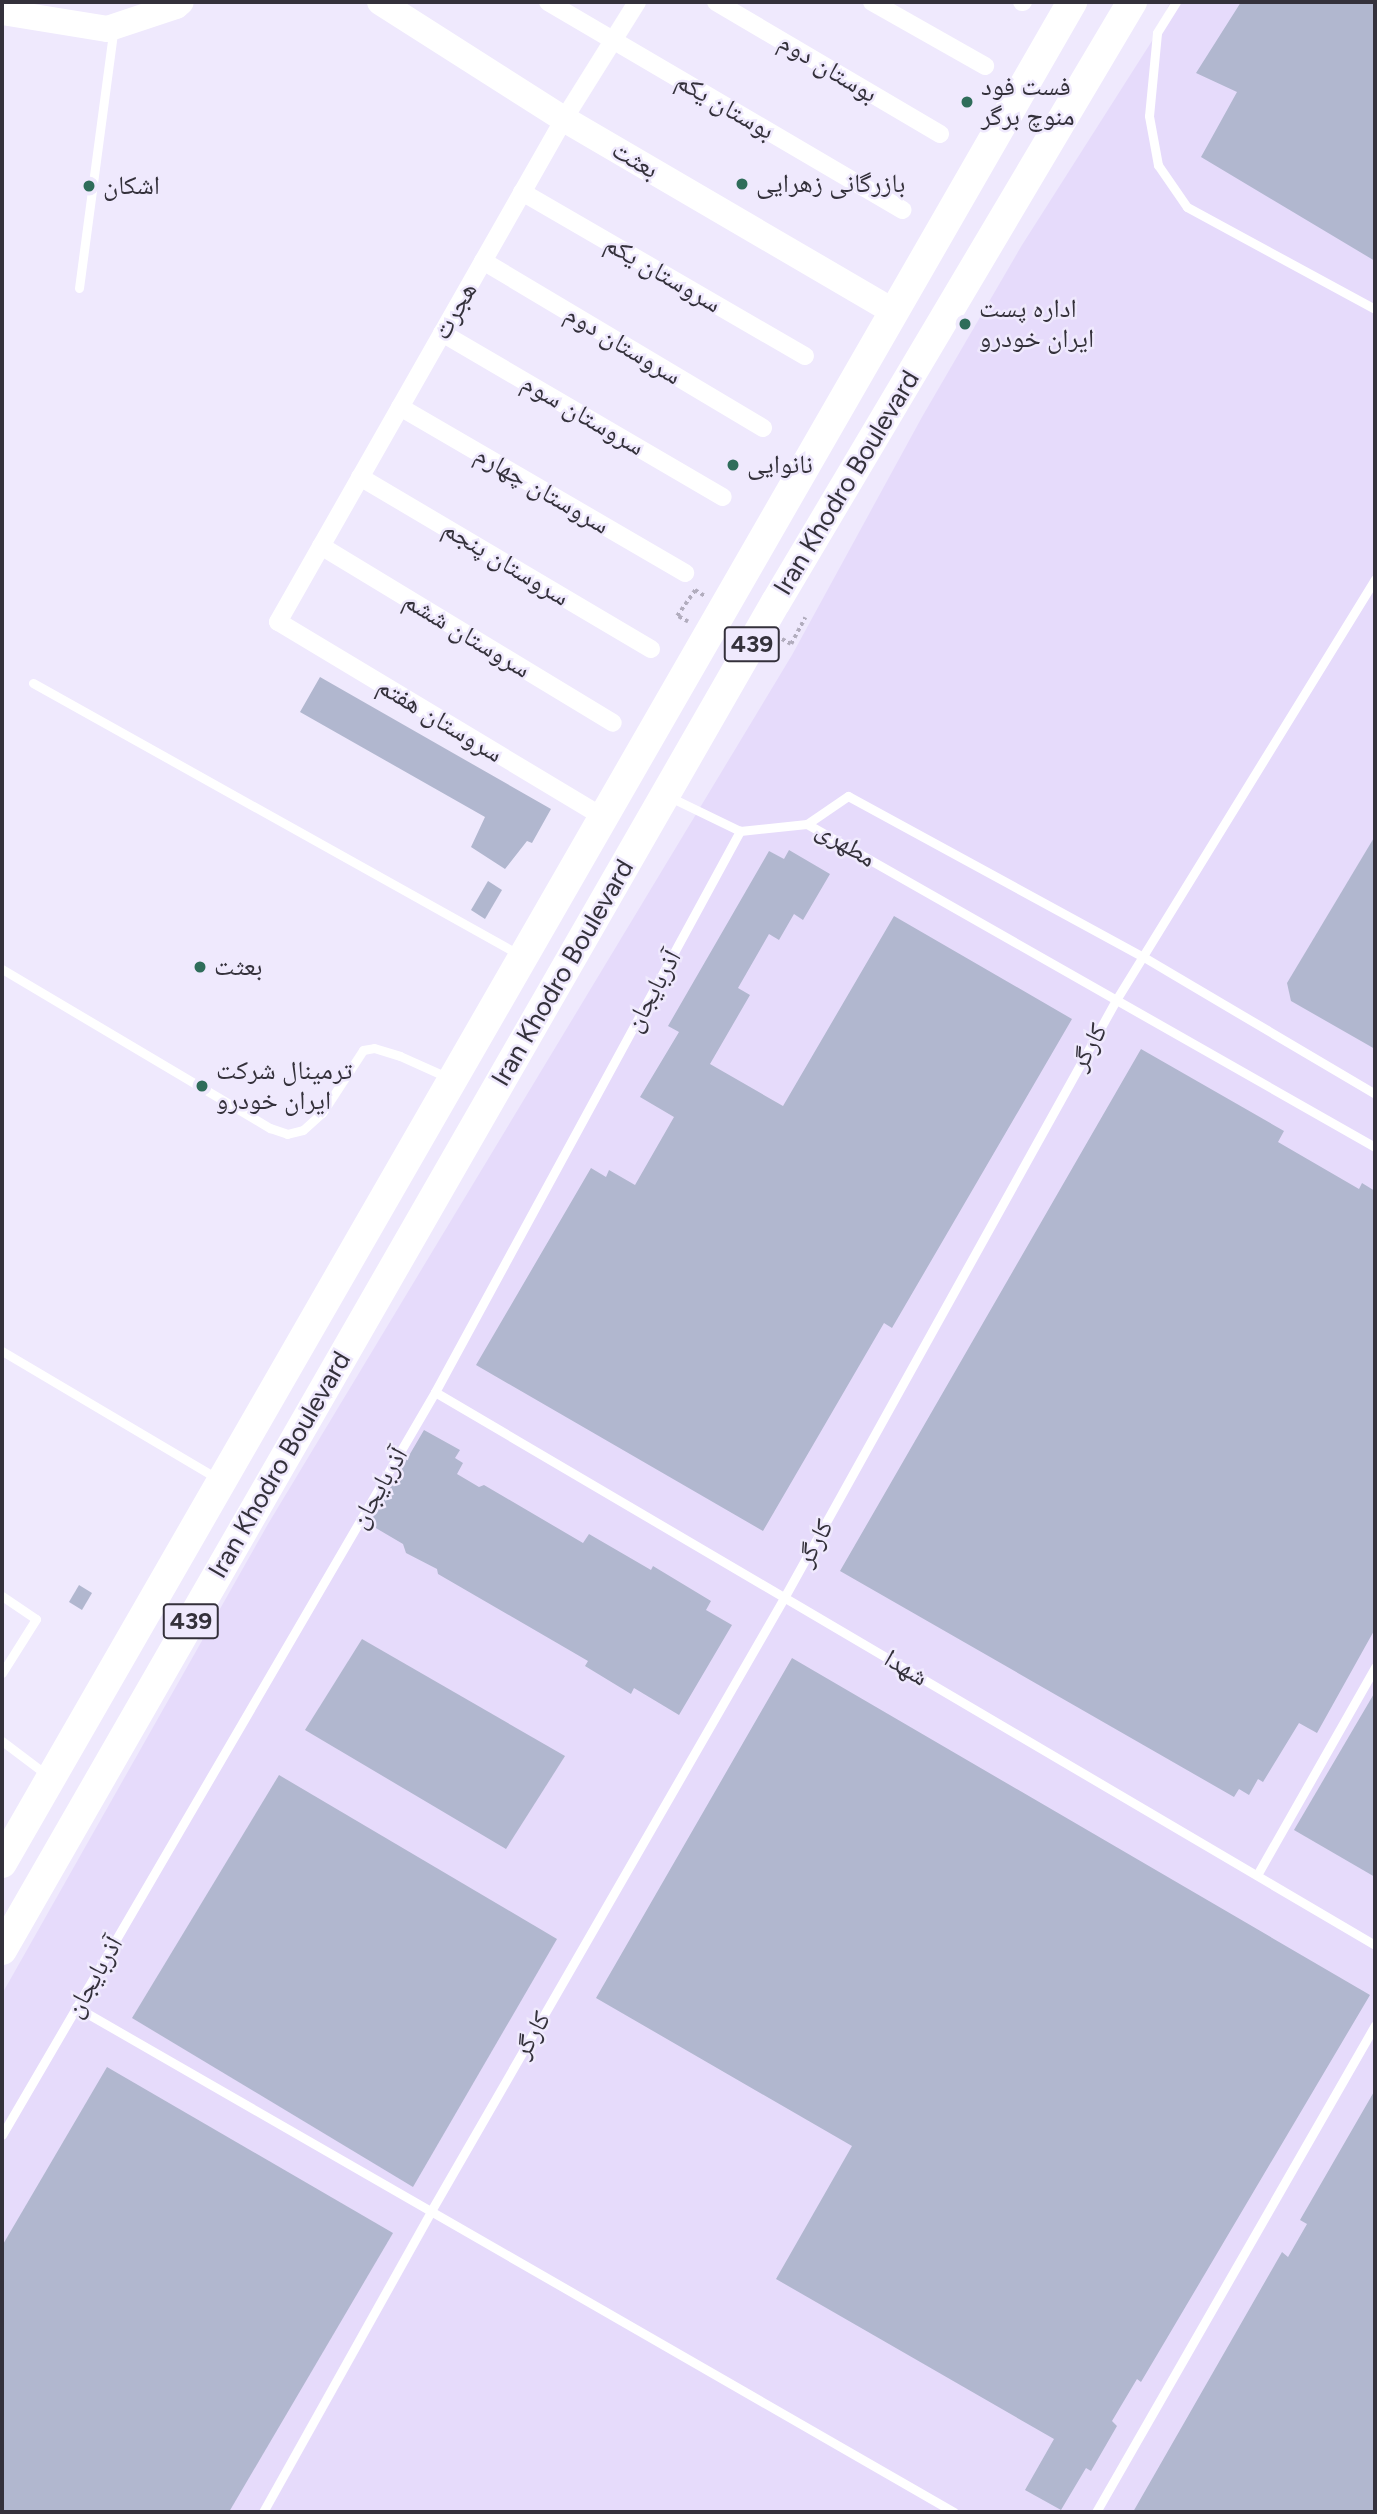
<!DOCTYPE html>
<html>
<head>
<meta charset="utf-8">
<style>
	body { margin:0 }
	#map { position:relative; width:1377px; height:2514px; overflow:hidden; background:#efe9fd; font-family:Figtree,"Noto Naskh Arabic",sans-serif }
	div>[style] { position:absolute }
	.built>* { inset:0; background:#e6dbfb }
	.building>* { inset:0; background:#b1b7cf }
	.path>* { height:3.5px; margin-top:-1.75px; transform-origin:0; background:repeating-linear-gradient(90deg,#b2adbe 0 3.5px,transparent 0 7px) }
	.lane>* { height:9px; margin:-4.5px; padding:0 4.5px; transform-origin:4.5px; border-radius:4.5px; background:#fff }
	.street>* { height:18px; margin:-9px; padding:0 9px; transform-origin:9px; border-radius:9px; background:#fff }
	.secondary>* { height:26px; margin:-13px; padding:0 13px; transform-origin:13px; border-radius:13px; background:#fff }
	.primary>* { height:30px; margin:-15px; padding:0 15px; transform-origin:15px; border-radius:15px; background:#fff }
	.dots>* { width:19px; height:19px; translate:-50% -50%; box-sizing:border-box; border:4px solid #efe9fd; border-radius:50% }
	span { translate:-50% -50%; white-space:nowrap; text-align:center; line-height:1.15; -webkit-text-stroke:5px #efe9fd; paint-order:stroke }
	.shield-label span { padding:2px 5px; background:#efe9fd; border:2px solid; border-radius:5px; -webkit-text-stroke-width:0 }
	.shield-label { font-size:24px; color:#34313b; font-weight:700 }
	.street-label { font-size:26px; color:#34313b }
	.poi-label { font-size:26px; color:#34313b }
	.left { translate:0 -50%; text-align:left }
	.frame { position:absolute; inset:0; border:4px solid #34313b; pointer-events:none }
</style>
</head>
<body>
<div id="map">
	<div class="built">
		<div style="clip-path:polygon(1170px 2px,1375px 2px,1375px 2512px,2px 2512px,2px 1994px,268px 1524px,792px 655px,922px 417px,1022px 245px,1157px 33px)"></div>
	</div>
	<div class="building">
		<div style="clip-path:polygon(1241px 2px,1375px 2px,1375px 261px,1201px 157px,1237px 92px,1196px 73px)"></div>
		<div style="clip-path:polygon(320px 677px,551px 809px,532px 843px,527px 841px,505px 869px,471px 847px,485px 817px,300px 712px)"></div>
		<div style="clip-path:polygon(1375px 836px,1375px 1049px,1291px 1001px,1287px 983px)"></div>
		<div style="clip-path:polygon(789px 850px,830px 874px,803px 920px,794px 914px,779px 940px,769px 934px,738px 988px,750px 995px,710px 1064px,783px 1106px,894px 916px,1072px 1019px,892px 1328px,884px 1323px,763px 1531px,476px 1365px,591px 1168px,606px 1177px,609px 1170px,635px 1185px,674px 1117px,640px 1097px,679px 1032px,668px 1026px,769px 851px,784px 859px)"></div>
		<div style="clip-path:polygon(488px 881px,502px 890px,485px 919px,471px 910px)"></div>
		<div style="clip-path:polygon(1141px 1049px,1284px 1131px,1278px 1142px,1359px 1189px,1362px 1183px,1375px 1191px,1375px 1629px,1317px 1733px,1299px 1723px,1263px 1782px,1258px 1779px,1249px 1795px,1239px 1789px,1234px 1797px,840px 1571px)"></div>
		<div style="clip-path:polygon(424px 1430px,460px 1450px,455px 1458px,463px 1463px,457px 1474px,479px 1487px,484px 1485px,583px 1543px,589px 1534px,651px 1570px,653px 1566px,711px 1601px,706px 1610px,732px 1625px,679px 1715px,634px 1688px,631px 1694px,585px 1666px,588px 1661px,438px 1574px,437px 1569px,406px 1553px,403px 1544px,369px 1524px)"></div>
		<div style="clip-path:polygon(79px 1585px,92px 1593px,82px 1610px,69px 1602px)"></div>
		<div style="clip-path:polygon(362px 1639px,565px 1756px,506px 1849px,305px 1730px)"></div>
		<div style="clip-path:polygon(792px 1658px,1370px 1995px,1141px 2382px,1137px 2379px,1112px 2421px,1117px 2426px,1091px 2471px,1086px 2468px,1061px 2510px,1025px 2490px,1054px 2439px,776px 2279px,852px 2146px,596px 1998px)"></div>
		<div style="clip-path:polygon(1375px 1692px,1375px 1877px,1294px 1830px)"></div>
		<div style="clip-path:polygon(279px 1775px,557px 1939px,413px 2187px,132px 2018px)"></div>
		<div style="clip-path:polygon(107px 2067px,393px 2233px,229px 2512px,2px 2512px,2px 2246px)"></div>
		<div style="clip-path:polygon(1375px 2090px,1375px 2512px,1133px 2512px,1282px 2252px,1288px 2257px,1307px 2224px,1300px 2220px)"></div>
	</div>
	<div class="path">
		<div style="left:688px;top:622px;width:13px;rotate:-151deg"></div>
		<div style="left:677px;top:616px;width:32px;rotate:-55deg"></div>
		<div style="left:695px;top:590px;width:12px;rotate:31deg"></div>
		<div style="left:782px;top:639px;width:10px;rotate:29deg"></div>
		<div style="left:791px;top:644px;width:30px;rotate:-62deg"></div>
	</div>
	<div class="lane">
		<div style="left:1176px;top:2px;width:36px;rotate:122deg"></div>
		<div style="left:1157px;top:33px;width:83px;rotate:95.5deg"></div>
		<div style="left:1149px;top:116px;width:50px;rotate:79.6deg"></div>
		<div style="left:1158px;top:165px;width:51px;rotate:55.4deg"></div>
		<div style="left:1187px;top:207px;width:214px;rotate:28.5deg"></div>
		<div style="left:79px;top:288px;width:258px;rotate:-82.4deg"></div>
		<div style="left:33px;top:683px;width:556px;rotate:29.19deg"></div>
		<div style="left:807px;top:824px;width:653px;rotate:29.63deg"></div>
		<div style="left:740px;top:831px;width:67px;rotate:-6deg"></div>
		<div style="left:807px;top:824px;width:50px;rotate:-34.3deg"></div>
		<div style="left:848px;top:796px;width:335px;rotate:28.6deg"></div>
		<div style="left:1142px;top:956px;width:271px;rotate:30.6deg"></div>
		<div style="left:2px;top:969px;width:312px;rotate:30.7deg"></div>
		<div style="left:270px;top:1128px;width:18px;rotate:19deg"></div>
		<div style="left:287px;top:1134px;width:16px;rotate:-14deg"></div>
		<div style="left:303px;top:1130px;width:25px;rotate:-42deg"></div>
		<div style="left:322px;top:1113px;width:75px;rotate:-56.9deg"></div>
		<div style="left:363px;top:1050px;width:11px;rotate:-10deg"></div>
		<div style="left:374px;top:1048px;width:27px;rotate:17deg"></div>
		<div style="left:400px;top:1056px;width:51px;rotate:24.1deg"></div>
		<div style="left:2px;top:1351px;width:250px;rotate:30.6deg"></div>
		<div style="left:435px;top:1392px;width:1091px;rotate:30.47deg"></div>
		<div style="left:2px;top:1596px;width:41px;rotate:34.1deg"></div>
		<div style="left:36px;top:1619px;width:64px;rotate:122.2deg"></div>
		<div style="left:2px;top:1741px;width:56px;rotate:37.1deg"></div>
		<div style="left:1257px;top:1875px;width:239px;rotate:-60.4deg"></div>
		<div style="left:76px;top:2007px;width:1013px;rotate:29.91deg"></div>
		<div style="left:2px;top:2135px;width:860px;rotate:-59.77deg"></div>
		<div style="left:435px;top:1392px;width:639px;rotate:-61.47deg"></div>
		<div style="left:740px;top:831px;width:78px;rotate:-154.1deg"></div>
		<div style="left:263px;top:2512px;width:345px;rotate:-60.8deg"></div>
		<div style="left:431px;top:2211px;width:710px;rotate:-60.07deg"></div>
		<div style="left:785px;top:1596px;width:682px;rotate:-60.95deg"></div>
		<div style="left:1116px;top:1000px;width:494px;rotate:-58.4deg"></div>
		<div style="left:1096px;top:2512px;width:561px;rotate:-60.19deg"></div>
	</div>
	<div class="street">
		<div style="left:548px;top:2px;width:411px;rotate:30.4deg"></div>
		<div style="left:716px;top:2px;width:260px;rotate:30.5deg"></div>
		<div style="left:872px;top:2px;width:130px;rotate:29.5deg"></div>
		<div style="left:1022px;top:2px;width:1px"></div>
		<div style="left:522px;top:192px;width:327px;rotate:30.1deg"></div>
		<div style="left:483px;top:261px;width:326px;rotate:30.8deg"></div>
		<div style="left:442px;top:333px;width:325px;rotate:30.3deg"></div>
		<div style="left:400px;top:407px;width:330px;rotate:30.2deg"></div>
		<div style="left:360px;top:477px;width:338px;rotate:30.6deg"></div>
		<div style="left:321px;top:546px;width:341px;rotate:31.2deg"></div>
		<div style="left:603px;top:817px;width:379px;rotate:-149deg"></div>
		<div style="left:278px;top:622px;width:579px;rotate:-60.38deg"></div>
		<div style="left:564px;top:119px;width:138px;rotate:-58deg"></div>
	</div>
	<div class="secondary">
		<div style="left:380px;top:2px;width:218px;rotate:32.5deg"></div>
		<div style="left:564px;top:119px;width:382px;rotate:30.3deg"></div>
		<div style="left:2px;top:12px;width:106px;rotate:9.2deg"></div>
		<div style="left:107px;top:29px;width:73px;rotate:-18.4deg"></div>
		<div style="left:176px;top:6px;width:6px;rotate:-39deg"></div>
	</div>
	<div class="primary">
		<div style="left:2px;top:1863px;width:2147px;rotate:-60.1deg"></div>
		<div style="left:2px;top:1950px;width:1554px;rotate:-60.14deg"></div>
		<div style="left:776px;top:602px;width:698px;rotate:-59.32deg"></div>
	</div>
	<div class="dots">
		<div style="left:967px;top:102px;background:#2f6d5a"></div>
		<div style="left:742px;top:184px;background:#2f6d5a"></div>
		<div style="left:89px;top:186px;background:#2f6d5a"></div>
		<div style="left:965px;top:324px;background:#2f6d5a"></div>
		<div style="left:733px;top:465px;background:#2f6d5a"></div>
		<div style="left:200px;top:967px;background:#2f6d5a"></div>
		<div style="left:202px;top:1086px;background:#2f6d5a"></div>
	</div>
	<div class="shield-label">
		<span style="left:752px;top:644px">439</span>
		<span style="left:191px;top:1621px">439</span>
	</div>
	<div class="street-label">
		<span style="left:828px;top:68px;rotate:31deg">بوستان دوم</span>
		<span style="left:725px;top:106px;rotate:30deg">بوستان یکم</span>
		<span style="left:635px;top:160px;rotate:30deg">بعثت</span>
		<span style="left:663px;top:274px;rotate:30deg">سروستان یکم</span>
		<span style="left:455px;top:311px;rotate:-60deg">هجرت</span>
		<span style="left:623px;top:345px;rotate:31deg">سروستان دوم</span>
		<span style="left:583px;top:415px;rotate:30deg">سروستان سوم</span>
		<span style="left:847px;top:483px;rotate:-59deg">Iran Khodro Boulevard</span>
		<span style="left:542px;top:490px;rotate:30deg">سروستان چهارم</span>
		<span style="left:506px;top:563px;rotate:31deg">سروستان پنجم</span>
		<span style="left:467px;top:635px;rotate:31deg">سروستان ششم</span>
		<span style="left:440px;top:720px;rotate:31deg">سروستان هفتم</span>
		<span style="left:846px;top:844px;rotate:32deg">مطهری</span>
		<span style="left:563px;top:973px;rotate:-60deg">Iran Khodro Boulevard</span>
		<span style="left:653px;top:991px;rotate:-61deg">آذربایجان</span>
		<span style="left:1089px;top:1047px;rotate:-61deg">کارگر</span>
		<span style="left:280px;top:1465px;rotate:-60deg">Iran Khodro Boulevard</span>
		<span style="left:379px;top:1488px;rotate:-60deg">آذربایجان</span>
		<span style="left:815px;top:1543px;rotate:-61deg">کارگر</span>
		<span style="left:906px;top:1668px;rotate:31deg">شهدا</span>
		<span style="left:94px;top:1977px;rotate:-60deg">آذربایجان</span>
		<span style="left:532px;top:2035px;rotate:-60deg">کارگر</span>
	</div>
	<div class="poi-label">
		<span class="left" style="left:981px;top:102px">فست فود<br>منوچ برگر</span>
		<span class="left" style="left:756px;top:184px">بازرگانی زهرایی</span>
		<span class="left" style="left:103px;top:186px">اشکان</span>
		<span class="left" style="left:979px;top:324px">اداره پست<br>ایران خودرو</span>
		<span class="left" style="left:747px;top:465px">نانوایی</span>
		<span class="left" style="left:214px;top:967px">بعثت</span>
		<span class="left" style="left:216px;top:1086px">ترمینال شرکت<br>ایران خودرو</span>
	</div>
	<div class="frame"></div>
</div>
</body>
</html>
